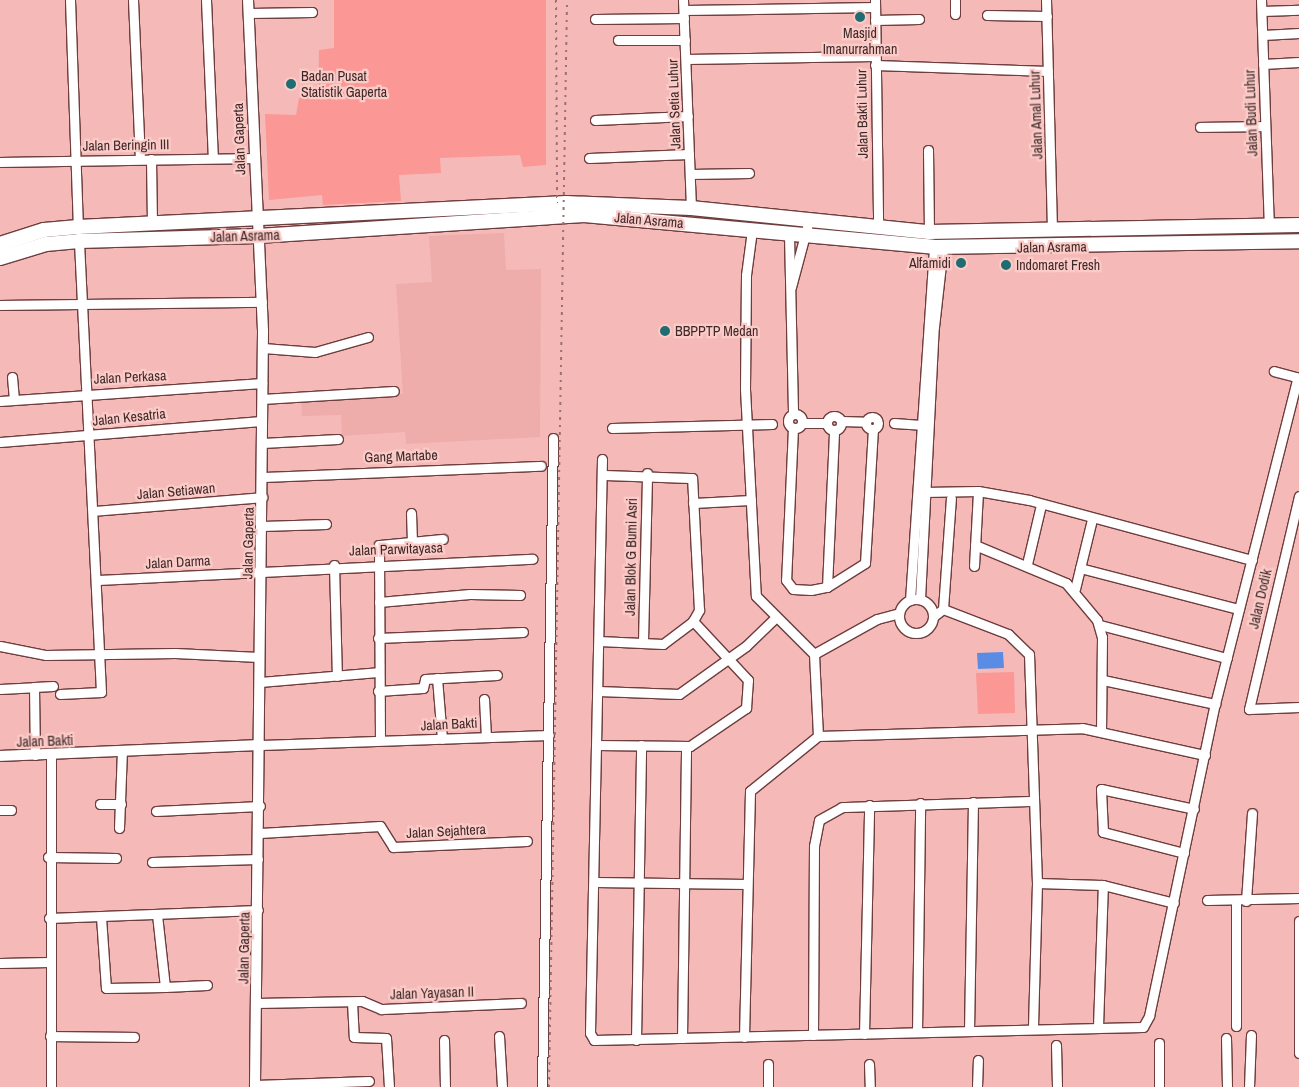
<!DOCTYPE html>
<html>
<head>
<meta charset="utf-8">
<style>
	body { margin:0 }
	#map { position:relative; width:1299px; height:1087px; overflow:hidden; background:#f5bab8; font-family:"Archivo Narrow",sans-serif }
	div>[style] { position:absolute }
	.built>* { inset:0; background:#eeacaa }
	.green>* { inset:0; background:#fb9795 }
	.water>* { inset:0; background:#5a8ce6 }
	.roads { filter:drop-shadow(1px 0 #6e3d3d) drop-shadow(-1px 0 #6e3d3d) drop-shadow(0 1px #6e3d3d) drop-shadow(0 -1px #6e3d3d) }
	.minor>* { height:9px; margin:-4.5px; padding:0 4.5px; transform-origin:4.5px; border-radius:4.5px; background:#fff }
	.minor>.ring { margin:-4.5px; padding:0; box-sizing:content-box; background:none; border:9px solid #fff; border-radius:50% }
	.tertiary>* { height:10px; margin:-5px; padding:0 5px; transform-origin:5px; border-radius:5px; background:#fff }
	.trunk>* { height:14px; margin:-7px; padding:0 7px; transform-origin:7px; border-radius:7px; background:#fff }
	.rail>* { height:2px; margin-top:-1px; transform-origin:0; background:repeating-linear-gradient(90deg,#9a7170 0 2.5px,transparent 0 7.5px) }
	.dots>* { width:14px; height:14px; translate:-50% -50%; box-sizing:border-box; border:2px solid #fbcbc8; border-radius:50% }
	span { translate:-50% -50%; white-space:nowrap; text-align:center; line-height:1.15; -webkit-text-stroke:4.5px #fbcbc8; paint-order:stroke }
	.poi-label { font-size:14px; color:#3f2928 }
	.left { translate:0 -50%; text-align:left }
	.right { translate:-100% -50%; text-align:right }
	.street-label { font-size:14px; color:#3f2928 }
</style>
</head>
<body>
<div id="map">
	<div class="built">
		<div style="clip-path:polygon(504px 233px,506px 270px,541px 269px,540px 437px,406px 444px,405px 432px,342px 436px,341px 415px,302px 416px,301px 398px,403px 394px,396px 284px,432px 282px,429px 236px)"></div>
	</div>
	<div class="green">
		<div style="clip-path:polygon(334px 0,546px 0,546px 165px,523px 167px,520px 155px,440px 158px,441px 173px,399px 175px,401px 201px,323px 205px,322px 195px,269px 200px,265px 114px,296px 115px,299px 98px,318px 97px,319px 50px,334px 48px)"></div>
		<div style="clip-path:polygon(1014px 672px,1015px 713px,978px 714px,976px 673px)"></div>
	</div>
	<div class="water">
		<div style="clip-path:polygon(1003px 652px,1004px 668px,978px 669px,977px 653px)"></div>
	</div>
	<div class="roads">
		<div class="minor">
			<div style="left:70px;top:0;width:227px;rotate:88deg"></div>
			<div style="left:133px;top:0;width:159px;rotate:87.5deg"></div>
			<div style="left:206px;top:0;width:158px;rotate:87.5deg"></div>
			<div style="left:683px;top:0;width:208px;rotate:87.8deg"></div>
			<div style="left:875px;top:0;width:227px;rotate:89.2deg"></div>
			<div style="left:955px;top:0;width:14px;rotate:90deg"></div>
			<div style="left:1046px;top:0;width:229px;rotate:88.5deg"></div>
			<div style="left:1261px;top:0;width:225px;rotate:88deg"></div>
			<div style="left:684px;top:10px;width:191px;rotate:-0.9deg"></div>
			<div style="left:1262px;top:11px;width:37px;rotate:-2deg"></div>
			<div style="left:249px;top:13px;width:63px;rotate:-0.9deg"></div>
			<div style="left:987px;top:15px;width:60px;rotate:1deg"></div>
			<div style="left:595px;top:19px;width:89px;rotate:-0.6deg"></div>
			<div style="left:875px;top:20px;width:44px;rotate:-1.3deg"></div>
			<div style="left:1263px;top:35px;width:36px;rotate:-3deg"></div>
			<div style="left:618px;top:40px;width:67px"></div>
			<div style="left:686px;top:59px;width:188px;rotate:-0.9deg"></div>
			<div style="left:1263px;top:64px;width:36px;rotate:-3deg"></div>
			<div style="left:875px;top:65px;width:173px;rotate:2deg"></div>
			<div style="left:595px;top:120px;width:93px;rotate:-2.5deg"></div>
			<div style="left:1200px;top:127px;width:65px;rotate:-0.9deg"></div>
			<div style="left:928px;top:150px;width:82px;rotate:89.3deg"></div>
			<div style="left:589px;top:158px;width:100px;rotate:-2.3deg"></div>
			<div style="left:151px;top:159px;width:65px;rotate:89.1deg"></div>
			<div style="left:0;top:162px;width:253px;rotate:-0.9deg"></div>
			<div style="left:690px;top:174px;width:59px;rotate:-1deg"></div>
			<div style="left:752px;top:230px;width:45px;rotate:97.6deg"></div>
			<div style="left:746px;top:275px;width:114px;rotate:90.5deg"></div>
			<div style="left:745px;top:389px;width:207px;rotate:87deg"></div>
			<div style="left:756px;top:596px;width:82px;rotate:45deg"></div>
			<div style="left:789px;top:235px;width:179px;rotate:88.7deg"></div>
			<div style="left:791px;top:287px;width:69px;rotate:-75deg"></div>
			<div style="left:0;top:305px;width:262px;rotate:-0.7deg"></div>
			<div style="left:263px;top:348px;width:52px;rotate:4.4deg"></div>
			<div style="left:315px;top:352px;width:55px;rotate:-15.8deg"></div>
			<div style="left:12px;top:377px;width:23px;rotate:85deg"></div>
			<div style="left:262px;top:399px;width:132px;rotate:-3.5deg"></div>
			<div style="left:0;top:401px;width:263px;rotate:-3.9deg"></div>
			<div class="ring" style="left:788px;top:414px;width:5px;height:5px"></div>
			<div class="ring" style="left:827px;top:416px;width:5px;height:5px"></div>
			<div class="ring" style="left:866px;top:417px;width:3px;height:3px"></div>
			<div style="left:842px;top:421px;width:24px;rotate:2deg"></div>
			<div style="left:802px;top:423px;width:25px"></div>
			<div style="left:894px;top:423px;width:27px;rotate:4deg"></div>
			<div style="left:612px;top:428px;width:160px;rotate:-1.4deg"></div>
			<div style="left:793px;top:428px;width:152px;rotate:92.6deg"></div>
			<div style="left:786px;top:580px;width:11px;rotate:52deg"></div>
			<div style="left:793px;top:589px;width:18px;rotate:3deg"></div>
			<div style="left:811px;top:590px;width:16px;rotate:-11deg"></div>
			<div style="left:827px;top:587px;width:45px;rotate:-32.3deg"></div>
			<div style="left:865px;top:563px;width:134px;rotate:-86.6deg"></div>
			<div style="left:0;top:442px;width:262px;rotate:-4.6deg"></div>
			<div style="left:262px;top:443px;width:76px;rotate:-3deg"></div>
			<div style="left:602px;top:459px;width:574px;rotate:91.2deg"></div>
			<div style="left:590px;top:1033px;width:8px;rotate:60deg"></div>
			<div style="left:594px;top:1040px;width:549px;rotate:-1.36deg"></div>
			<div style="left:1143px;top:1027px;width:13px;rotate:-61deg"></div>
			<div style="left:1149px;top:1016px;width:319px;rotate:-78.1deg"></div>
			<div style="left:1215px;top:704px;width:333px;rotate:-75.8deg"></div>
			<div style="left:1297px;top:381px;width:4px;rotate:-104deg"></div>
			<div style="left:1296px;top:377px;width:23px;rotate:-165deg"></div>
			<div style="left:262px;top:477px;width:279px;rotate:-2.3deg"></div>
			<div style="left:924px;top:492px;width:54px;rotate:-1.1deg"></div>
			<div style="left:978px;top:491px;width:52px;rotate:10deg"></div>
			<div style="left:1029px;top:500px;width:231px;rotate:15.1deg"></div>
			<div style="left:1299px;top:496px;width:219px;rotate:103.2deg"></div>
			<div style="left:1249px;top:709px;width:50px;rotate:-2.3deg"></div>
			<div style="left:693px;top:503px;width:58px;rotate:-3deg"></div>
			<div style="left:93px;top:511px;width:170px;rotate:-4.7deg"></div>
			<div style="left:411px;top:513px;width:28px;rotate:88deg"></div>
			<div style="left:262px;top:526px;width:64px;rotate:-1.8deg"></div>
			<div style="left:975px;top:545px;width:99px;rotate:22.7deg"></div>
			<div style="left:1066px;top:583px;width:48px;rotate:50deg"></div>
			<div style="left:1097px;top:620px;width:18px;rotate:74deg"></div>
			<div style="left:1102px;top:637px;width:94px;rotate:90.6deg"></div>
			<div style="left:1027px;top:564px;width:61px;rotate:-76.7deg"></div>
			<div style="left:334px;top:565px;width:111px;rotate:88.5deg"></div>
			<div style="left:974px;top:566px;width:75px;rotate:-86.9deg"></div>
			<div style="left:1080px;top:568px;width:164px;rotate:14.5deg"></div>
			<div style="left:98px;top:580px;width:435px;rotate:-2.8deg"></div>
			<div style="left:827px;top:587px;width:157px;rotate:-87.4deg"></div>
			<div style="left:1075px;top:589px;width:72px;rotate:-76.3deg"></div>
			<div class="ring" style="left:899px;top:599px;width:25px;height:25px"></div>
			<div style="left:920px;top:599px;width:272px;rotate:-87.1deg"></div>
			<div style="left:934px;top:327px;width:81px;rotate:-83.6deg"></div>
			<div style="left:910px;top:600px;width:354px;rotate:-86.1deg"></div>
			<div style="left:379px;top:602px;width:91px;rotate:-5deg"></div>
			<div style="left:470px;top:594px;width:50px;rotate:1.1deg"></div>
			<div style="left:943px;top:609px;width:111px;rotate:-85.9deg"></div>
			<div style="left:934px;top:616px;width:11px;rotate:-38deg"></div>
			<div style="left:943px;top:609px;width:70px;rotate:21deg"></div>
			<div style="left:1008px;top:634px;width:29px;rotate:44deg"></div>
			<div style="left:1029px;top:654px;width:229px;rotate:88deg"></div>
			<div style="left:1037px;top:883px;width:145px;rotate:91.6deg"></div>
			<div style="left:1100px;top:625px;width:131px;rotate:14.6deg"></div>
			<div style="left:378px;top:638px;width:145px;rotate:-2.4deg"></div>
			<div style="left:599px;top:641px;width:64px;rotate:2.7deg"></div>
			<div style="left:663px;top:644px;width:38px;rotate:-37deg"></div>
			<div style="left:693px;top:621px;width:13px;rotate:-61deg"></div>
			<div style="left:699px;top:610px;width:132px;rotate:-93deg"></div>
			<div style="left:692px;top:478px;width:90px;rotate:-178.1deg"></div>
			<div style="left:643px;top:641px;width:168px;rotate:-88.6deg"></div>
			<div style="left:0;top:646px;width:47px;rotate:11.1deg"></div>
			<div style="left:46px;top:655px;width:129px;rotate:-0.9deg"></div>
			<div style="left:175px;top:653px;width:84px;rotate:2.7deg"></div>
			<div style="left:437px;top:678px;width:61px;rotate:85.3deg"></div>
			<div style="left:1103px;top:680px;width:115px;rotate:12.1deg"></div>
			<div style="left:260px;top:682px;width:118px;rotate:-4.8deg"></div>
			<div style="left:34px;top:687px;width:19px;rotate:-3deg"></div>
			<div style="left:0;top:689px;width:34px;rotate:-3deg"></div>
			<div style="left:34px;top:687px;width:68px;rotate:89.2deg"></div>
			<div style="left:378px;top:691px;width:45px;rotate:-3.8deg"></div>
			<div style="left:423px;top:688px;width:9px;rotate:-77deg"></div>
			<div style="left:425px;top:679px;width:72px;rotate:-3.2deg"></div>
			<div style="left:598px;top:691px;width:81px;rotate:2.1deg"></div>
			<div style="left:679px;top:694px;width:82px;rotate:-35.6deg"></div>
			<div style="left:746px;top:646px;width:40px;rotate:-44deg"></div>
			<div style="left:60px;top:694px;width:41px;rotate:-2.8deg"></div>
			<div style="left:101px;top:692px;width:452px;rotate:-92.8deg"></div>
			<div style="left:484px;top:699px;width:37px;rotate:87deg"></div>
			<div style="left:818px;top:736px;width:264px;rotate:-1.7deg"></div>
			<div style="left:1082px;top:728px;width:126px;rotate:12.4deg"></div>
			<div style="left:380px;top:740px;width:195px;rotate:-90.3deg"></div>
			<div style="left:379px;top:545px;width:64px;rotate:-5.4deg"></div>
			<div style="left:261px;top:745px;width:288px;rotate:-2deg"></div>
			<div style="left:596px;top:745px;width:94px;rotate:0.6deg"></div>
			<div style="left:690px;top:746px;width:68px;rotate:-34.2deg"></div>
			<div style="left:746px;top:708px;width:28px;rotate:-86deg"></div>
			<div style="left:748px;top:680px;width:81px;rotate:-133deg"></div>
			<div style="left:100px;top:804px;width:21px"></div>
			<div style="left:0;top:810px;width:11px"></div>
			<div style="left:156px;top:811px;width:104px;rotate:-2.8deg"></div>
			<div style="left:119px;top:828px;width:78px;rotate:-87.8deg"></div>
			<div style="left:260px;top:833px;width:120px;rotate:-3.3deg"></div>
			<div style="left:380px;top:826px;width:25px;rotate:58deg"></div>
			<div style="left:393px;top:847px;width:134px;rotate:-2.6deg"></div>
			<div style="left:1184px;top:853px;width:84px;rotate:-165.5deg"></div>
			<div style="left:1103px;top:832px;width:43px;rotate:-92.7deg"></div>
			<div style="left:1101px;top:789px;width:95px;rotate:12.1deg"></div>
			<div style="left:48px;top:857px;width:68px;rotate:0.8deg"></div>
			<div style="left:152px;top:862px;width:106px;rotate:-1.6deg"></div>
			<div style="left:595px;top:882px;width:152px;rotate:0.8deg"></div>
			<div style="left:1037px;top:883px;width:66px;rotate:1.7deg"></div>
			<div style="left:1103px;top:885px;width:73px;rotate:14.2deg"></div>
			<div style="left:1207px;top:900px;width:92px;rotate:-1.2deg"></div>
			<div style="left:1246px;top:901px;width:88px;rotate:-86.1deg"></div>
			<div style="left:101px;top:917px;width:71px;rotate:86deg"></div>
			<div style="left:106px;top:988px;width:59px;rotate:-1deg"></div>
			<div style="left:165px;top:987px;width:73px;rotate:-96.3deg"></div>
			<div style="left:49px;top:918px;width:209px;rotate:-2.2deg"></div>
			<div style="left:1299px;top:921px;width:132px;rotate:90deg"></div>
			<div style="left:0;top:963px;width:49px;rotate:-1.2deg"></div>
			<div style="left:165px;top:987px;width:42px;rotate:-2.7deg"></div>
			<div style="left:352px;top:1002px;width:35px;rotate:87deg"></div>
			<div style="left:354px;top:1037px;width:32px;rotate:2deg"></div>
			<div style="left:386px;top:1038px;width:49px;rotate:86.5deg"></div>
			<div style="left:256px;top:1003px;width:106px;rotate:-1.1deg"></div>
			<div style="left:362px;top:1001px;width:21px;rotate:23deg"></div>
			<div style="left:381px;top:1009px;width:140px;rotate:-2.5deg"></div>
			<div style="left:1098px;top:1026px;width:141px;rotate:-88deg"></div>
			<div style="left:1236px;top:1026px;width:125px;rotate:-90deg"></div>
			<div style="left:969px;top:1031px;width:229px;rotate:-89deg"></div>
			<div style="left:917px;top:1032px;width:229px;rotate:-89.2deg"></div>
			<div style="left:864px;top:1034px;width:229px;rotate:-88.7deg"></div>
			<div style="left:813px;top:1035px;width:189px;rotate:-89.7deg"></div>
			<div style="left:814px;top:846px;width:26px;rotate:-79deg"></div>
			<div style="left:819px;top:820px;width:26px;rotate:-29deg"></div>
			<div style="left:842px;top:807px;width:191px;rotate:-1.8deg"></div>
			<div style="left:50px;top:1036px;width:84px;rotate:0.7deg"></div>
			<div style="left:499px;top:1036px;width:51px;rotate:86.6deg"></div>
			<div style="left:744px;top:1037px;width:246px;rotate:-88.6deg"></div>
			<div style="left:750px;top:791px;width:87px;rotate:-39deg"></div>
			<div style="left:818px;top:736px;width:82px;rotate:-92.8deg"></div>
			<div style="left:814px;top:654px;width:72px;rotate:-29.1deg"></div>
			<div style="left:877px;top:619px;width:23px;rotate:-15deg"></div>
			<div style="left:682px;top:1038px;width:291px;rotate:-89.2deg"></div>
			<div style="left:1226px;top:1038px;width:49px;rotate:88.8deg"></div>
			<div style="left:444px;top:1040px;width:47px;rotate:88.8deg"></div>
			<div style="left:636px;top:1040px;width:295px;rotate:-89deg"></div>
			<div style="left:1159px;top:1043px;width:44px;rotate:90deg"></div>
			<div style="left:1056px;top:1045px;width:42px;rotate:88.6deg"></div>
			<div style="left:768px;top:1064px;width:23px;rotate:90deg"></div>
			<div style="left:869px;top:1064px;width:23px;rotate:88deg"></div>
			<div style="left:255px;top:1085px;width:114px;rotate:-2deg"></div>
			<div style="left:51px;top:1087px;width:333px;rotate:-90deg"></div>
			<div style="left:542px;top:1087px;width:649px;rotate:-89.03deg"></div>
			<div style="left:977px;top:1087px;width:27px;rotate:-88deg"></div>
			<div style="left:1249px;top:1087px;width:52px;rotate:-87.8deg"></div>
		</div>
		<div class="tertiary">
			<div style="left:248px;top:0;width:332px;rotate:87.4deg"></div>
			<div style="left:263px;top:332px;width:755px;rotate:90.61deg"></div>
			<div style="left:0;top:756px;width:261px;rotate:-2.4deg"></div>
		</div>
		<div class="trunk">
			<div style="left:0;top:244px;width:46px;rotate:-17.7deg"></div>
			<div style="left:44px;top:230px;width:34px;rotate:-5deg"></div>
			<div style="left:78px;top:227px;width:489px;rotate:-2.8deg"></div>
			<div style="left:566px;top:203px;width:125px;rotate:2.3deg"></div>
			<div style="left:691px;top:208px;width:239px;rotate:5.8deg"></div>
			<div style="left:929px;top:232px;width:370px;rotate:-1.1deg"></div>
			<div style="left:0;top:258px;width:48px;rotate:-16.9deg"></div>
			<div style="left:46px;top:244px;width:33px;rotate:-5deg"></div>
			<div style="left:79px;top:241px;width:179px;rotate:-1.6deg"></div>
			<div style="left:258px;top:236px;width:327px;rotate:-3.7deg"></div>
			<div style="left:584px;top:215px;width:351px;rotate:5.2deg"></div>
			<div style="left:934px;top:247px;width:365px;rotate:-0.9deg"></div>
		</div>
	</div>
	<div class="rail">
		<div style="left:556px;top:0;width:203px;rotate:89.7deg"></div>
		<div style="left:549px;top:1087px;width:1087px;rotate:-89.05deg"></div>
	</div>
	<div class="dots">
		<div style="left:860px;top:17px;background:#216c71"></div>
		<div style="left:291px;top:84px;background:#216c71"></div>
		<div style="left:961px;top:263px;background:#216c71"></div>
		<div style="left:1006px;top:265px;background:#216c71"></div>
		<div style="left:665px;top:331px;background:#216c71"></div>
	</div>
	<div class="poi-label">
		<span style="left:860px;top:41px">Masjid<br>Imanurrahman</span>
		<span class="left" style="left:301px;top:84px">Badan Pusat<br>Statistik Gaperta</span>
		<span class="right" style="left:951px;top:263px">Alfamidi</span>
		<span class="left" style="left:1016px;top:265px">Indomaret Fresh</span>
		<span class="left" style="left:675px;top:331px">BBPPTP Medan</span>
	</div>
	<div class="street-label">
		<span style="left:674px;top:104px;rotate:-92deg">Jalan Setia Luhur</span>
		<span style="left:1251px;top:113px;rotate:-92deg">Jalan Budi Luhur</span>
		<span style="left:862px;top:114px;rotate:-91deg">Jalan Bakti Luhur</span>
		<span style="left:1036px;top:115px;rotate:-92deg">Jalan Amal Luhur</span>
		<span style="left:239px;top:139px;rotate:-92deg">Jalan Gaperta</span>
		<span style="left:126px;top:145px;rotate:-1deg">Jalan Beringin III</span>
		<span style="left:649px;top:220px;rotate:5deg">Jalan Asrama</span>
		<span style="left:245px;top:236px;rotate:-2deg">Jalan Asrama</span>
		<span style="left:1052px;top:247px;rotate:-1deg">Jalan Asrama</span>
		<span style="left:130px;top:377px;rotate:-3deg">Jalan Perkasa</span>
		<span style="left:129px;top:417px;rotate:-6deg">Jalan Kesatria</span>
		<span style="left:401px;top:456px;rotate:-2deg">Gang Martabe</span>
		<span style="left:176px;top:491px;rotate:-5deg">Jalan Setiawan</span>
		<span style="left:248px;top:543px;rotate:-89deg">Jalan Gaperta</span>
		<span style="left:396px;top:549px;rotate:-2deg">Jalan Parwitayasa</span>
		<span style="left:631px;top:557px;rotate:-89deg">Jalan Blok G Bumi Asri</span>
		<span style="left:178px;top:562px;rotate:-3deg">Jalan Darma</span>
		<span style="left:1260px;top:599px;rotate:-77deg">Jalan Dodik</span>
		<span style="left:449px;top:724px;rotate:-3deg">Jalan Bakti</span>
		<span style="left:45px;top:741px;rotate:-2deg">Jalan Bakti</span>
		<span style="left:446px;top:831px;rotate:-3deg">Jalan Sejahtera</span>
		<span style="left:244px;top:948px;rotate:-89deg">Jalan Gaperta</span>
		<span style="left:432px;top:993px;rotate:-2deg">Jalan Yayasan II</span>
	</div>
</div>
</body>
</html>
